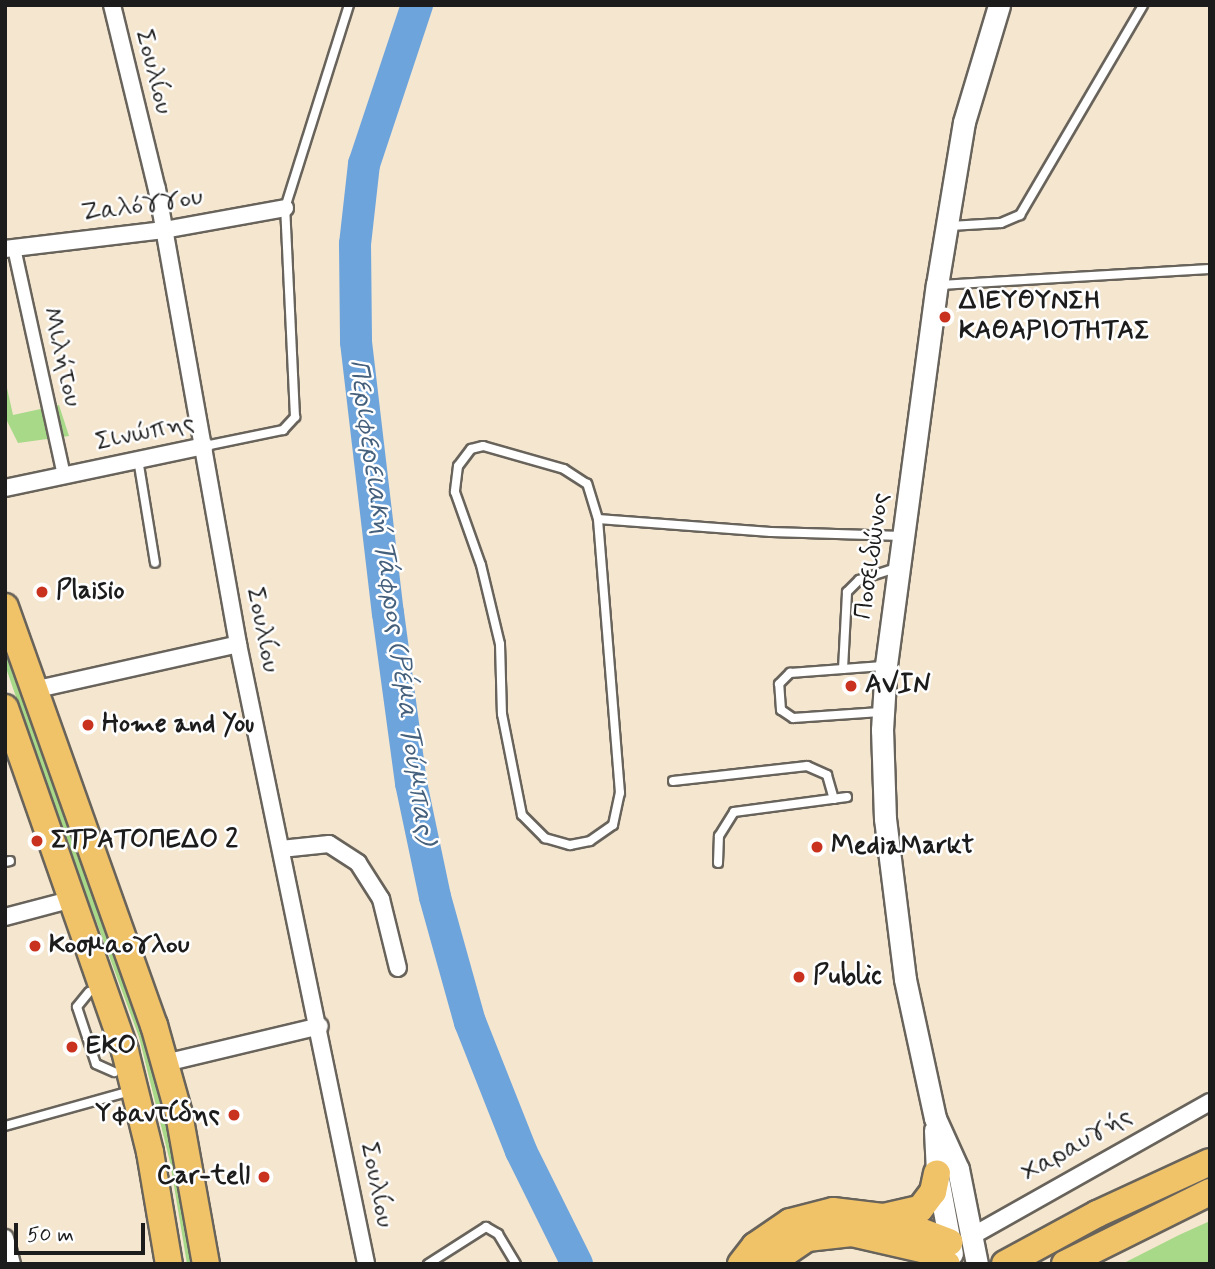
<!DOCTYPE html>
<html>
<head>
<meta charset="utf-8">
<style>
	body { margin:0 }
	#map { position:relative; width:1215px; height:1269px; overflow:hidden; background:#f5e6cf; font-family:Mynerve,sans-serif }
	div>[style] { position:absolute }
	.green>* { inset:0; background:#a7d988 }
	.river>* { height:32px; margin:-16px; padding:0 16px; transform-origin:16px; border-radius:16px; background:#6ea4dc }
	.roads { filter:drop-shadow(2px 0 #68635b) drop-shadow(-2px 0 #68635b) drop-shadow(0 2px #68635b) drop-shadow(0 -2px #68635b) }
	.service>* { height:8px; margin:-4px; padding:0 4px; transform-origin:4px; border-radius:4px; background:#fff }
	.pedestrian>* { height:12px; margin:-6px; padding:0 6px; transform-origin:6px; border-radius:6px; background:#fff }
	.minor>* { height:16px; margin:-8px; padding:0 8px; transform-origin:8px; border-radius:8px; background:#fff }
	.tertiary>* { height:21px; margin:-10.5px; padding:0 10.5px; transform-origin:10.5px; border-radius:10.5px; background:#fff }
	.primary>* { height:26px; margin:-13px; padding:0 13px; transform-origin:13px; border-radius:13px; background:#f1c369 }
	.trunk>* { height:26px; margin:-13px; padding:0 13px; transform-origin:13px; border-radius:13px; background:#f1c369 }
	.dots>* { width:19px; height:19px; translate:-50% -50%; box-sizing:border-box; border:4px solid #fff; border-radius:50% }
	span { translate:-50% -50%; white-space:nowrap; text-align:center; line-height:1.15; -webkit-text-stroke:5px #fff; paint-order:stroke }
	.street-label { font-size:26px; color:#1c1c1c }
	.poi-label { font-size:26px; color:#1c1c1c; font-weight:700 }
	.left { translate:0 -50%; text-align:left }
	.right { translate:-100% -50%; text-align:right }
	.water-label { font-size:28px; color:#45607c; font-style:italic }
	.frame { position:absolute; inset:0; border:7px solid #1c1c1c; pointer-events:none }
	.scale { position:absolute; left:14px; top:1223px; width:131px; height:32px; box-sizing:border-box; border:4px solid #1c1c1c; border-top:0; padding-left:9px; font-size:21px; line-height:24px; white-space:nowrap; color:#1c1c1c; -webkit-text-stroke:5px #fff; paint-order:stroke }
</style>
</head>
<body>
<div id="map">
	<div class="green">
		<div style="clip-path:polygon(5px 379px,13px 415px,59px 405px,69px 436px,18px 443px,5px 417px)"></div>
		<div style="clip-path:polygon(5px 650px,142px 1030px,171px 1147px,191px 1264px,187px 1264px,170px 1162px,139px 1037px,50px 796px,5px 665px)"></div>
		<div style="clip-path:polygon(1210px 1221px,1210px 1264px,1122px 1264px,1179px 1235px)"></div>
	</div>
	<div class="river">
		<div style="left:417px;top:5px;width:168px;rotate:108.4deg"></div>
		<div style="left:364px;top:164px;width:81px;rotate:96.4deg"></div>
		<div style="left:355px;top:244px;width:98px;rotate:89.4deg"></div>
		<div style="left:356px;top:342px;width:273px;rotate:83.3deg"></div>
		<div style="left:388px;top:613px;width:172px;rotate:82.3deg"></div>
		<div style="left:411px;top:783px;width:116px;rotate:78.1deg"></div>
		<div style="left:435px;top:897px;width:130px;rotate:74.4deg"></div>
		<div style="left:470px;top:1022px;width:139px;rotate:68.4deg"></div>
		<div style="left:521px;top:1151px;width:126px;rotate:63.6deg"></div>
	</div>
	<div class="roads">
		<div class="service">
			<div style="left:950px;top:226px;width:51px;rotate:-3.4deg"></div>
			<div style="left:1001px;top:223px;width:21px;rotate:-23deg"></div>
			<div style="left:1020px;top:215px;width:243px;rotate:-59.6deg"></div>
			<div style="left:940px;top:285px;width:270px;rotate:-3.4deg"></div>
			<div style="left:205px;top:446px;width:80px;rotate:-11.6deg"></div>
			<div style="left:283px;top:430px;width:18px;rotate:-47deg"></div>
			<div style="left:295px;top:417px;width:209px;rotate:-92.7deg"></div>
			<div style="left:285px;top:208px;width:213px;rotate:-72.5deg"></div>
			<div style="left:138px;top:459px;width:105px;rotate:80.7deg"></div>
			<div style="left:598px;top:519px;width:37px;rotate:-107deg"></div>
			<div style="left:587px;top:484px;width:27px;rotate:-147deg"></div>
			<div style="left:564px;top:469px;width:84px;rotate:-164.1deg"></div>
			<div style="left:483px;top:446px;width:12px;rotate:166deg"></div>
			<div style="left:471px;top:449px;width:21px;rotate:127deg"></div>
			<div style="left:458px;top:466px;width:26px;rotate:97deg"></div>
			<div style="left:455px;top:492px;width:77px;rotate:70.4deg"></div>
			<div style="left:481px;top:565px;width:81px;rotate:76.5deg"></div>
			<div style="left:500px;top:644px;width:70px;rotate:88.4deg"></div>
			<div style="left:502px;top:714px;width:103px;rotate:78.8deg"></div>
			<div style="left:522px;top:815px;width:33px;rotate:45deg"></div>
			<div style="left:545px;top:838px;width:26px;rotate:16deg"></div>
			<div style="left:570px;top:845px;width:20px;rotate:-11deg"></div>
			<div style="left:590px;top:841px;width:28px;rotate:-35deg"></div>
			<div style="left:613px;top:825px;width:33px;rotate:-78deg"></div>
			<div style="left:620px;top:793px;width:275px;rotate:-94.6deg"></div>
			<div style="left:598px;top:519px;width:173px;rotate:4.3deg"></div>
			<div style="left:771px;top:532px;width:131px;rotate:1.7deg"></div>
			<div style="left:843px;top:669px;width:77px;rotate:-87deg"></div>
			<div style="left:847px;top:592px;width:17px;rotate:-45deg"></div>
			<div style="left:859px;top:580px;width:38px;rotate:-18deg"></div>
			<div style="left:880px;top:712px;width:87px;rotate:176.1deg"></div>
			<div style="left:793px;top:718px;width:14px;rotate:-146deg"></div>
			<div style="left:781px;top:710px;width:26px;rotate:-94deg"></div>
			<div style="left:779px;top:684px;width:16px;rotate:-45deg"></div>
			<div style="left:790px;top:673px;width:93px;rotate:-4.3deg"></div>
			<div style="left:673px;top:781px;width:135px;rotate:-6.4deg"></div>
			<div style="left:807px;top:766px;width:22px;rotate:24deg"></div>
			<div style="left:827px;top:775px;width:25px;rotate:74deg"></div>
			<div style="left:5px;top:862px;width:5px;rotate:-11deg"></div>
			<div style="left:718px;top:863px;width:27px;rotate:-88deg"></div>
			<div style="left:719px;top:836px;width:28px;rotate:-58deg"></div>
			<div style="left:734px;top:812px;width:114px;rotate:-7.6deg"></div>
			<div style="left:89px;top:992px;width:19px;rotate:129deg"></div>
			<div style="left:77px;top:1007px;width:60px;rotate:71.6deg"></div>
			<div style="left:96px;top:1064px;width:20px;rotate:24deg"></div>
			<div style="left:5px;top:1126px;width:130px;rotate:-15.6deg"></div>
			<div style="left:428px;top:1264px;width:69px;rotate:-32.5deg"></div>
			<div style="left:486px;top:1227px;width:14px;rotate:30deg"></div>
			<div style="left:498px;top:1234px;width:35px;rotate:59deg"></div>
		</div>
		<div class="pedestrian">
			<div style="left:14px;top:248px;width:232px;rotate:77.6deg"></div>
		</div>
		<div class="minor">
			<div style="left:112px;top:5px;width:189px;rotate:76.3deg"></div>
			<div style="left:157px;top:189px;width:462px;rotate:79.9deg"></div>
			<div style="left:238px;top:644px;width:632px;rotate:78.32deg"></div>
			<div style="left:5px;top:249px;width:160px;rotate:-6.8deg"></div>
			<div style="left:164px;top:230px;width:123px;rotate:-10.3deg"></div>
			<div style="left:5px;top:488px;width:204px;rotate:-11.9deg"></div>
			<div style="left:33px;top:690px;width:210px;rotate:-12.6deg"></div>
			<div style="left:281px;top:849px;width:48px;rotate:-5.9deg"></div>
			<div style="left:329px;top:844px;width:35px;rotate:33deg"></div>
			<div style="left:358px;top:863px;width:43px;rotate:57.4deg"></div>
			<div style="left:381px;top:899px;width:71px;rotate:76.2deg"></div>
			<div style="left:5px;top:917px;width:70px;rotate:-14.8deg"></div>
			<div style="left:165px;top:1063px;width:159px;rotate:-13.4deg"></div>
			<div style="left:972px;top:1236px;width:273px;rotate:-29.4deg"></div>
			<div style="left:5px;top:1238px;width:27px;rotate:75deg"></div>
		</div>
		<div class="tertiary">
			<div style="left:935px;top:1130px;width:43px;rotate:87.3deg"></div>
			<div style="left:937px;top:1173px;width:82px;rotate:79.5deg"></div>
			<div style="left:977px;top:1264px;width:97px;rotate:-101.3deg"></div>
			<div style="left:958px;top:1169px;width:56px;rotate:-114.3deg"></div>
			<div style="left:935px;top:1118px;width:142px;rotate:-102.2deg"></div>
			<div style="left:905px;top:979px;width:161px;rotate:-97.1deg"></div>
			<div style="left:885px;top:819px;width:89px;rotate:-91.9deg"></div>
			<div style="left:882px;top:730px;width:65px;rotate:-86.5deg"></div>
			<div style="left:886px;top:665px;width:383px;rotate:-82.4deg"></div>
			<div style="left:937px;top:285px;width:165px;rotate:-80.6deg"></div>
			<div style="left:964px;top:122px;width:122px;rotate:-73.3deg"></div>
		</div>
		<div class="primary">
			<div style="left:5px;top:607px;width:444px;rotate:70.4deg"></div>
			<div style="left:154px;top:1025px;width:92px;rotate:74.3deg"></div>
			<div style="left:179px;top:1114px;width:152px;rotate:79.8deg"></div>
			<div style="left:5px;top:708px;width:363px;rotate:70.7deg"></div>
			<div style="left:125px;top:1051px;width:104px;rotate:76.1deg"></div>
			<div style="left:150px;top:1152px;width:114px;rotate:80.4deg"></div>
		</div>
		<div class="trunk">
			<div style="left:884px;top:1217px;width:37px;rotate:-13deg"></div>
			<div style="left:920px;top:1209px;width:21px;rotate:-53deg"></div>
			<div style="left:933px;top:1192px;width:19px;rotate:-78deg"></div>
			<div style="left:741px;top:1264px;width:23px;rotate:-52deg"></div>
			<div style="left:755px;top:1246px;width:42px;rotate:-34.4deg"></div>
			<div style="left:790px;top:1222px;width:44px;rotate:-14.3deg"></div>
			<div style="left:833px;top:1211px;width:50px;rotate:6.8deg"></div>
			<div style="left:883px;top:1217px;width:71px;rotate:20.7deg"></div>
			<div style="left:769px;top:1264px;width:46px;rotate:-34.4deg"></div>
			<div style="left:807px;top:1238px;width:45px;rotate:-6.3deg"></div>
			<div style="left:852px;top:1233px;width:76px;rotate:12.9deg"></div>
			<div style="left:926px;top:1250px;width:25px;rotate:34deg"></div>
			<div style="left:1005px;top:1264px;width:105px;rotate:-28.5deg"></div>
			<div style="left:1097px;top:1214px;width:124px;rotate:-24.7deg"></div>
			<div style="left:1065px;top:1264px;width:162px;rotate:-26.4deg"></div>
		</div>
	</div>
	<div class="dots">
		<div style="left:945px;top:317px;background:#c8321e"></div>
		<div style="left:42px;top:592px;background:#c8321e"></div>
		<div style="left:851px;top:686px;background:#c8321e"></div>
		<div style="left:88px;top:725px;background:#c8321e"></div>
		<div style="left:37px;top:841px;background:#c8321e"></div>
		<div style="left:817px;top:847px;background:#c8321e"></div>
		<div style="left:35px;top:946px;background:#c8321e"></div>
		<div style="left:799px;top:977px;background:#c8321e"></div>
		<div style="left:72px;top:1047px;background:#c8321e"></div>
		<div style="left:234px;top:1115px;background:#c8321e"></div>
		<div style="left:264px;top:1177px;background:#c8321e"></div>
	</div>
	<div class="street-label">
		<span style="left:153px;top:72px;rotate:76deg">Σουλίου</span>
		<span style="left:142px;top:206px;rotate:-8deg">Ζαλόγγου</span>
		<span style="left:61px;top:357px;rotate:77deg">Μιλήτου</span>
		<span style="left:145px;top:433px;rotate:-12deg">Σινώπης</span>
		<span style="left:873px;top:556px;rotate:-82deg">Ποσειδώνος</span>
		<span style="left:262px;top:630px;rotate:79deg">Σουλίου</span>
		<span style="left:1077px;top:1145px;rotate:-30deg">Χαραυγής</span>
		<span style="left:376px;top:1185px;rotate:79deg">Σουλίου</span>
	</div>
	<div class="poi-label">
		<span class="left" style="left:959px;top:317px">ΔΙΕΥΘΥΝΣΗ<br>ΚΑΘΑΡΙΟΤΗΤΑΣ</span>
		<span class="left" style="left:56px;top:592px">Plaisio</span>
		<span class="left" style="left:865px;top:686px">AVIN</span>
		<span class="left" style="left:102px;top:725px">Home and You</span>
		<span class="left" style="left:51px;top:841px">ΣΤΡΑΤΟΠΕΔΟ 2</span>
		<span class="left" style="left:831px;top:847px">MediaMarkt</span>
		<span class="left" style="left:49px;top:946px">Κοσμαογλου</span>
		<span class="left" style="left:813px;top:977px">Public</span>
		<span class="left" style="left:86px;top:1047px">ΕΚΟ</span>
		<span class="right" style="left:220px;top:1115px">Υφαντίδης</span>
		<span class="right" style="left:250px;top:1177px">Car-tell</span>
	</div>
	<div class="water-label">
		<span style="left:391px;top:602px;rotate:82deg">Περιφερειακή Τάφρος (Ρέμα Τούμπας)</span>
	</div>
	<div class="frame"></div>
	<div class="scale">50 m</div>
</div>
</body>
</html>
